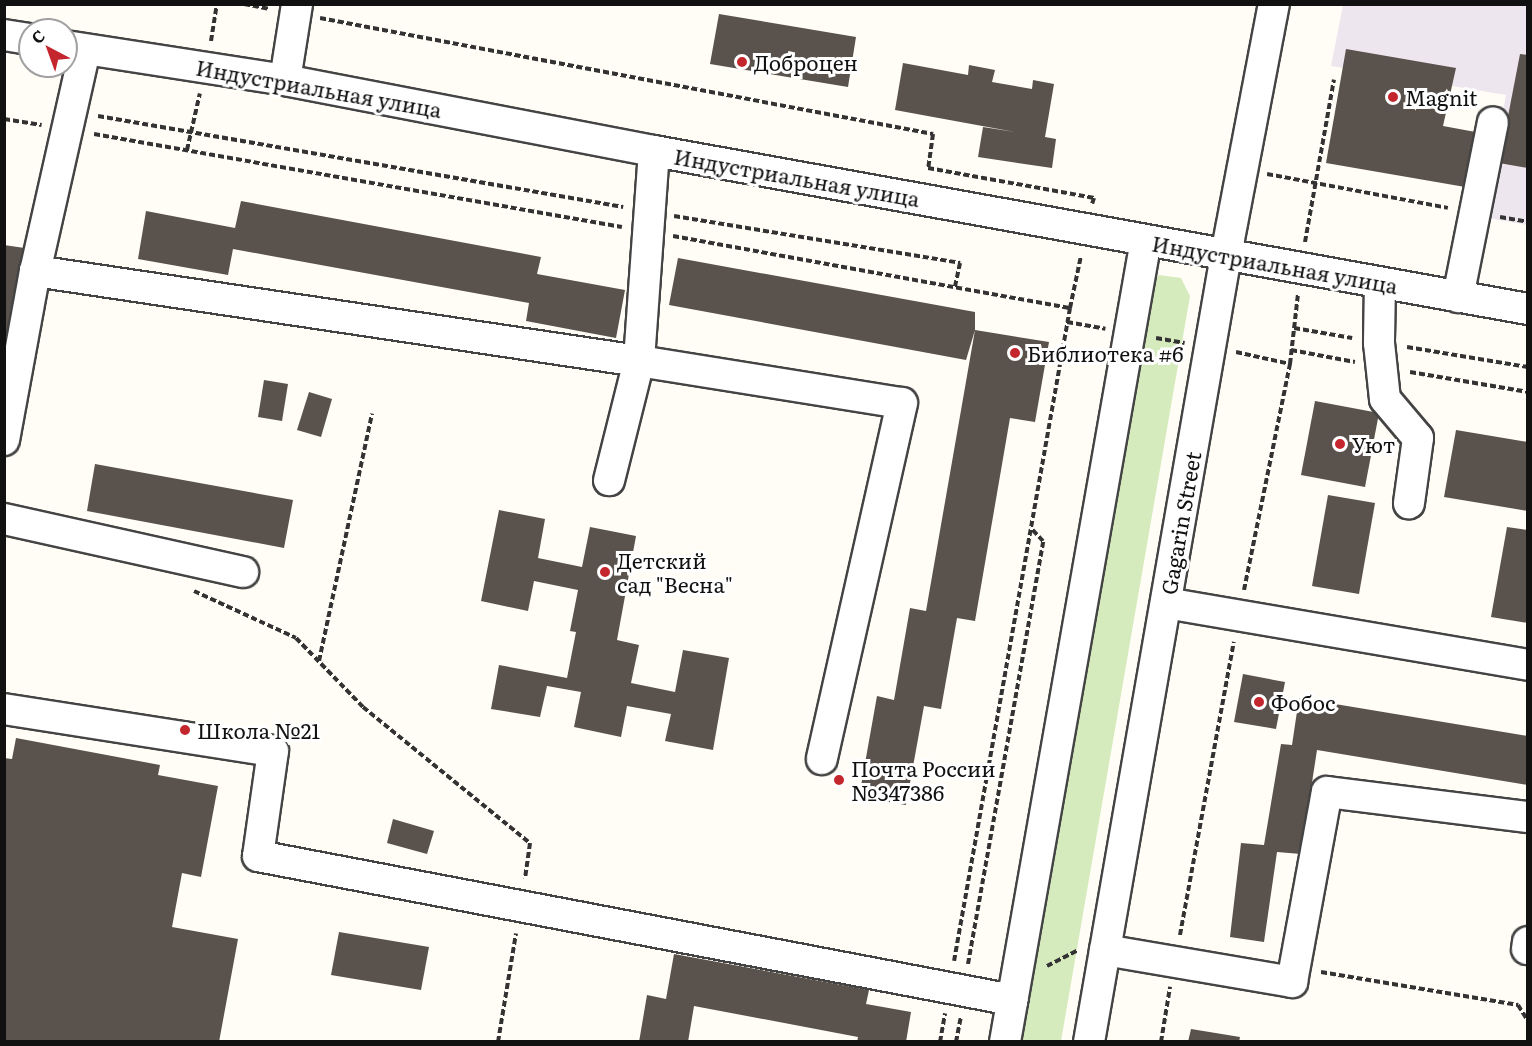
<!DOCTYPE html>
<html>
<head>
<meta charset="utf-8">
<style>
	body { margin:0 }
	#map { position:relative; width:1532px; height:1046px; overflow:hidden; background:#fffdf5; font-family:Literata,serif }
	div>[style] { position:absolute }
	.industrial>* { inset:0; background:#eee6ef }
	.green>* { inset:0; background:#d5ebbd }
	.building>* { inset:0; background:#5a524d }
	.path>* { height:4px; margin-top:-2px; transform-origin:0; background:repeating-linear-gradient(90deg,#333 0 6px,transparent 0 9px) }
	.roads { filter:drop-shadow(2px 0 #444) drop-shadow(-2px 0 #444) drop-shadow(0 2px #444) drop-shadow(0 -2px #444) }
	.minor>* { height:30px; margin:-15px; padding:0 15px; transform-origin:15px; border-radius:15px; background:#fff }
	.dots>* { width:16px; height:16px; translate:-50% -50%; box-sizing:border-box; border:3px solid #fff; border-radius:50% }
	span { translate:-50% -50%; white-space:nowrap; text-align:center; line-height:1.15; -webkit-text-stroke:6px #fff; paint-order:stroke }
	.poi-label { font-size:21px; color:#111 }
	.left { translate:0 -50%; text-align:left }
	.street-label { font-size:21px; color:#111 }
	.frame { position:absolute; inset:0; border:6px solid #111; pointer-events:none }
	.north { position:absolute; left:18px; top:18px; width:60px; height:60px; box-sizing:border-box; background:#fff; border:2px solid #a0a0a0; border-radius:50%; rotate:319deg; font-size:16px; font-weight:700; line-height:24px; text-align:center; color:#111 }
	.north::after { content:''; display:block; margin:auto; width:21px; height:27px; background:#c4262e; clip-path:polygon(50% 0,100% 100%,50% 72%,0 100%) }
</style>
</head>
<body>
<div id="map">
	<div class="industrial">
		<div style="clip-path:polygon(1343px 5px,1527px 5px,1527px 225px,1483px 217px,1506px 95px,1331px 66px)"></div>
	</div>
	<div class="green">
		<div style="clip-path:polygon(1159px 275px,1181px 278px,1190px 296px,1061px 1041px,1015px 1042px,1144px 290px)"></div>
	</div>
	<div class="building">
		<div style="clip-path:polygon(719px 14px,856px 37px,848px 87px,710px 64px)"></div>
		<div style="clip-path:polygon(1346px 49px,1456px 68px,1443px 126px,1481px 133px,1471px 188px,1326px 163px)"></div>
		<div style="clip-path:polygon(1520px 54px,1528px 55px,1528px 168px,1499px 163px)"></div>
		<div style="clip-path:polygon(903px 63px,968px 75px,969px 65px,995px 70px,992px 82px,1032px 89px,1033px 80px,1054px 84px,1045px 137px,1056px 139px,1052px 168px,978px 157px,983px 127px,1015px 132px,895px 110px)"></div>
		<div style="clip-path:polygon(241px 201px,541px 257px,537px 274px,625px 290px,616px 338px,526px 321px,529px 303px,233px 249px,228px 275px,138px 259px,146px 211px,235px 228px)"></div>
		<div style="clip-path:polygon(4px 245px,38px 250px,22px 343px,4px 340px)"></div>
		<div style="clip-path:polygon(678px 258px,975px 312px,975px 330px,1049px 342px,1035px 422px,1010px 418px,975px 621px,957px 618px,941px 709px,924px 706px,906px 805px,859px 797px,877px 696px,894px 700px,910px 608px,926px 611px,975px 330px,966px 360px,669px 305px)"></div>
		<div style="clip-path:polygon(264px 380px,288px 384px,282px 421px,258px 417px)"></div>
		<div style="clip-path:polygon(309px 392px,332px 399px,321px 437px,297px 430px)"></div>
		<div style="clip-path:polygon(1315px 401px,1379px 413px,1365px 487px,1301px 475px)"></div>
		<div style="clip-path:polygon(1456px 430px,1528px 442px,1528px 511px,1444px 497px)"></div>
		<div style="clip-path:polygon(95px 464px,293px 500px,284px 548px,87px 511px)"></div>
		<div style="clip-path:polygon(1328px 495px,1375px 503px,1359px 594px,1312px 586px)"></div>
		<div style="clip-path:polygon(499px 510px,545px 519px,538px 558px,582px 567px,590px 527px,636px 536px,617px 640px,639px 645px,631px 683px,675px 692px,683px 650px,729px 658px,713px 750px,665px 741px,671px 714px,627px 706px,621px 737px,574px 727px,581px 692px,547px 686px,540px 717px,491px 709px,499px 665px,567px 678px,576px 632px,570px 631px,578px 590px,534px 581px,528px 611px,481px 601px)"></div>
		<div style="clip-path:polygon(1507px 527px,1528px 530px,1528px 623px,1491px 617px)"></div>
		<div style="clip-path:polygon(1243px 674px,1285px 682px,1276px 729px,1234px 722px)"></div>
		<div style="clip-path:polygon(1299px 698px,1528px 736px,1528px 785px,1317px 750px,1301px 854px,1277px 852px,1264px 942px,1230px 937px,1241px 843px,1264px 845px,1281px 744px,1292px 745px)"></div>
		<div style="clip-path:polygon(16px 738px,160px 765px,158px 775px,218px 786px,201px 877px,182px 873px,172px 927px,238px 939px,219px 1042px,4px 1042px,4px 758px,12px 759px)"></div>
		<div style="clip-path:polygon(393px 819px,434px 831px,427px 854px,387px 843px)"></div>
		<div style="clip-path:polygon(339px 932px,429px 947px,421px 990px,331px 975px)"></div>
		<div style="clip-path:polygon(674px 954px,869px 990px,866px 1004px,911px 1012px,906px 1042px,857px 1042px,858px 1037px,694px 1006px,688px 1042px,639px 1042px,647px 995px,666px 999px)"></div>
		<div style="clip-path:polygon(1191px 1029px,1240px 1037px,1239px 1042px,1188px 1042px)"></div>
	</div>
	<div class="path">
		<div style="left:244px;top:4px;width:25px;rotate:11deg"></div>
		<div style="left:320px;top:18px;width:624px;rotate:10.72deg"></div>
		<div style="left:933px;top:134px;width:34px;rotate:98deg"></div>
		<div style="left:928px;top:168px;width:169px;rotate:10.2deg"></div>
		<div style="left:1094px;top:198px;width:6px;rotate:108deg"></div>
		<div style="left:211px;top:41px;width:37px;rotate:-81deg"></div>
		<div style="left:98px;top:116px;width:533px;rotate:9.83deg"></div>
		<div style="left:4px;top:119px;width:38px;rotate:9deg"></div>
		<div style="left:94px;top:134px;width:536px;rotate:9.99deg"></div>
		<div style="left:187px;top:150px;width:58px;rotate:-77.2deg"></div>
		<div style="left:1267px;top:174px;width:184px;rotate:10.6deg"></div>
		<div style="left:674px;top:216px;width:290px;rotate:9.3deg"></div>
		<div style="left:960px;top:263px;width:25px;rotate:102deg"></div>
		<div style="left:1500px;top:217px;width:28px;rotate:10deg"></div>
		<div style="left:673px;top:236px;width:403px;rotate:10.3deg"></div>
		<div style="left:1070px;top:308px;width:663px;rotate:100.07deg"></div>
		<div style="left:1305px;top:242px;width:165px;rotate:-79.9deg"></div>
		<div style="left:1070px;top:308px;width:53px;rotate:-78.1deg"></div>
		<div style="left:1067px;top:322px;width:39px;rotate:10deg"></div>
		<div style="left:1294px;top:328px;width:59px;rotate:9.8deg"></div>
		<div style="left:1156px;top:338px;width:29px;rotate:10deg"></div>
		<div style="left:1407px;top:347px;width:123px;rotate:9.4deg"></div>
		<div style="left:1291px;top:350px;width:65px;rotate:10.6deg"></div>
		<div style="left:1236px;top:352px;width:55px;rotate:12.5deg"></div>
		<div style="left:1410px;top:372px;width:120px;rotate:9.6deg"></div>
		<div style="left:1244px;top:590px;width:231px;rotate:-78.5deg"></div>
		<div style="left:1290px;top:364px;width:70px;rotate:-83.5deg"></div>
		<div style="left:194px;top:591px;width:112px;rotate:24.7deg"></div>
		<div style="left:296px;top:638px;width:96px;rotate:45.8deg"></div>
		<div style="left:363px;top:707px;width:215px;rotate:39.2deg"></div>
		<div style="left:530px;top:843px;width:36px;rotate:98deg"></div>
		<div style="left:319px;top:661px;width:253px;rotate:-77.9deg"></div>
		<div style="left:1180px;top:935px;width:298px;rotate:-79.6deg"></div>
		<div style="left:968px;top:964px;width:430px;rotate:-79.9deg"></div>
		<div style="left:1043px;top:541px;width:18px;rotate:-133deg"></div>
		<div style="left:1047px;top:966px;width:34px;rotate:-27deg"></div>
		<div style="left:1321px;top:972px;width:200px;rotate:9.5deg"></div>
		<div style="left:1518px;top:1005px;width:19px;rotate:58deg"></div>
		<div style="left:498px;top:1042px;width:110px;rotate:-80.6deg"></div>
		<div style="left:940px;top:1042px;width:29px;rotate:-80deg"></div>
		<div style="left:956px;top:1042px;width:26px;rotate:-79deg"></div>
		<div style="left:1161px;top:1042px;width:56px;rotate:-80.7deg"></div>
	</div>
	<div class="roads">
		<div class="minor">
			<div style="left:4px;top:35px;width:26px;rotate:9deg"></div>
			<div style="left:66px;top:46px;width:222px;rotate:8.8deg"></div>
			<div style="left:285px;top:80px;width:376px;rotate:10.9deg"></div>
			<div style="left:654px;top:151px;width:888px;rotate:10.25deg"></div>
			<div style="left:85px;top:50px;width:227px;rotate:102.7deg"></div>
			<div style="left:35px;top:271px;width:611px;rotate:8.48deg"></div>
			<div style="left:639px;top:361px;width:123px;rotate:104.1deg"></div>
			<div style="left:285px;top:80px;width:77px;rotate:-81deg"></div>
			<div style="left:654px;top:151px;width:211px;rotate:94.1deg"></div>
			<div style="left:639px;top:361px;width:266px;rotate:9.1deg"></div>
			<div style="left:902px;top:403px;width:365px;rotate:102.7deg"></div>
			<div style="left:1380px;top:283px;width:60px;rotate:91deg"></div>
			<div style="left:1379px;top:343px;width:56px;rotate:83.9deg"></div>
			<div style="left:1385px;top:399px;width:51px;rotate:49.8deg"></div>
			<div style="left:1418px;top:438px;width:66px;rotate:97.9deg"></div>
			<div style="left:1458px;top:297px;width:178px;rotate:-78.7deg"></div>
			<div style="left:4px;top:440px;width:172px;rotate:-79.6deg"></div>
			<div style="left:4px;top:519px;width:245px;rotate:12.5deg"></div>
			<div style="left:1166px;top:603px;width:367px;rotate:9.7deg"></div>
			<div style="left:4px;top:709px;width:272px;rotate:8.9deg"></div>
			<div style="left:273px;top:751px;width:106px;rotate:98.1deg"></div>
			<div style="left:258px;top:856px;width:768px;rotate:10.81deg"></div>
			<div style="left:1527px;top:949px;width:7px;rotate:-82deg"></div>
			<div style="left:1105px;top:950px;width:190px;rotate:9.7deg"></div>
			<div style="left:1292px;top:982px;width:193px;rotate:-79.6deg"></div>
			<div style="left:1327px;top:792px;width:203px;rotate:7.1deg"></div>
			<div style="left:1005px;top:1042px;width:814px;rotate:-80.03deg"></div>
			<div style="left:1089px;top:1042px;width:799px;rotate:-80.12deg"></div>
			<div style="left:1226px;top:255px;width:256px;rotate:-79.2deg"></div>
		</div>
	</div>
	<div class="dots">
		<div style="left:742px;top:62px;background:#c4262e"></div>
		<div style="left:1393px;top:97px;background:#c4262e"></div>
		<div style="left:1015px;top:353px;background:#c4262e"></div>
		<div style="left:1340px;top:444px;background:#c4262e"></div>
		<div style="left:605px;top:572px;background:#c4262e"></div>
		<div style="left:1259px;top:702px;background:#c4262e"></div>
		<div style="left:185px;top:730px;background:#c4262e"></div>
		<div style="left:839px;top:780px;background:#c4262e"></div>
	</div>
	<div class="poi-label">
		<span class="left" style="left:754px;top:62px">Доброцен</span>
		<span class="left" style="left:1405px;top:97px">Magnit</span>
		<span class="left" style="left:1027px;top:353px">Библиотека #6</span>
		<span class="left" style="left:1352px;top:444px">Уют</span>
		<span class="left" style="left:617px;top:572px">Детский<br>сад "Весна"</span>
		<span class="left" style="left:1271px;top:702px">Фобос</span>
		<span class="left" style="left:197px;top:730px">Школа №21</span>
		<span class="left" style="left:851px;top:780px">Почта России<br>№347386</span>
	</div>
	<div class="street-label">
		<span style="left:319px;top:88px;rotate:10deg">Индустриальная улица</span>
		<span style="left:797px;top:177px;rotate:10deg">Индустриальная улица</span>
		<span style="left:1275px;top:264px;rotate:10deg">Индустриальная улица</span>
		<span style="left:1180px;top:523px;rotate:-80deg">Gagarin Street</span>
	</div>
	<div class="frame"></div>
	<div class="north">С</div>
</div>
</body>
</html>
